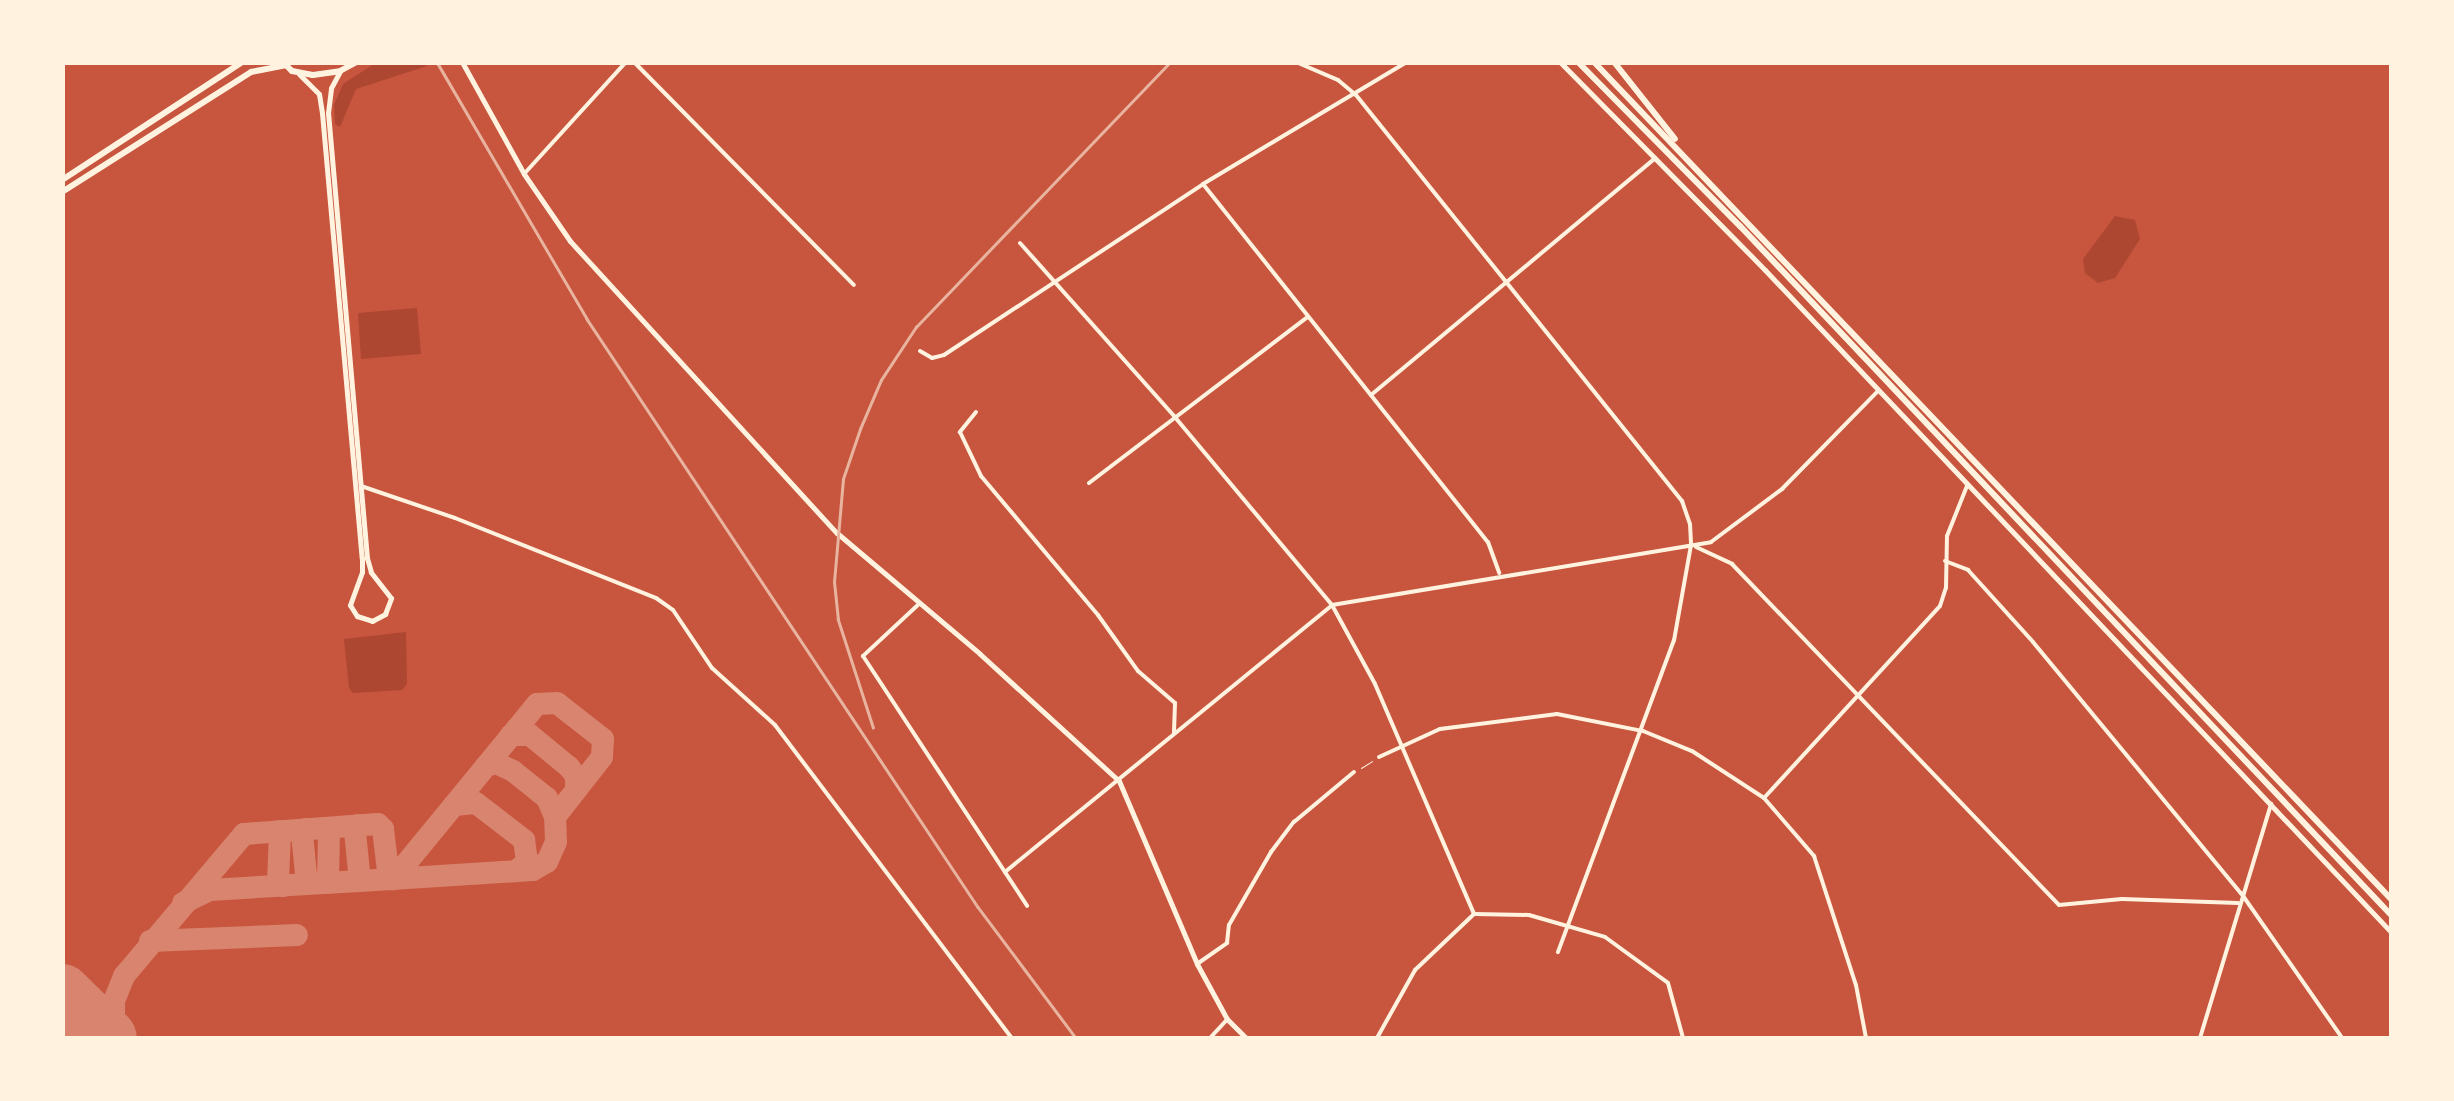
<!DOCTYPE html>
<html>
<head>
<meta charset="utf-8">
<style>
	body { margin:0 }
	#map { position:relative; width:2454px; height:1101px; overflow:hidden; background:#c8553d; font-family:Jost,sans-serif }
	div>[style] { position:absolute }
	.green>* { inset:0; background:#ae4732 }
	.taxiway>* { height:22px; margin:-11px; padding:0 11px; transform-origin:11px; border-radius:11px; background:#d8846e }
	.runway>* { height:58px; margin:-29px; padding:0 29px; transform-origin:29px; border-radius:29px; background:#d8846e }
	.path>* { height:1px; margin:-0.5px; padding:0 0.5px; transform-origin:0.5px; border-radius:0.5px; background:#fff3e0 }
	.minor>* { height:4px; margin:-2px; padding:0 2px; transform-origin:2px; border-radius:2px; background:#fff3e0 }
	.tertiary>* { height:5px; margin:-2.5px; padding:0 2.5px; transform-origin:2.5px; border-radius:2.5px; background:#fff3e0 }
	.secondary>* { height:5px; margin:-2.5px; padding:0 2.5px; transform-origin:2.5px; border-radius:2.5px; background:#fff3e0 }
	.trunk>* { height:6px; margin:-3px; padding:0 3px; transform-origin:3px; border-radius:3px; background:#fff3e0 }
	.rail>* { height:2.5px; margin:-1.25px; padding:0 1.25px; transform-origin:1.25px; border-radius:1.25px; background:#e9b49f }
	span { translate:-50% -50%; white-space:nowrap; text-align:center; line-height:1.15; -webkit-text-stroke:9px #fff3e0; paint-order:stroke }
	.frame { position:absolute; inset:0; border:65px solid #fff3e0; pointer-events:none }
</style>
</head>
<body>
<div id="map">
	<div class="green">
		<div style="clip-path:polygon(377px 62px,424px 63px,427px 66px,356px 89px,340px 127px,335px 124px,334px 105px,343px 84px)"></div>
		<div style="clip-path:polygon(2115px 216px,2135px 220px,2140px 239px,2115px 278px,2098px 283px,2085px 273px,2083px 259px)"></div>
		<div style="clip-path:polygon(417px 308px,421px 354px,361px 359px,358px 313px)"></div>
		<div style="clip-path:polygon(406px 632px,407px 684px,402px 690px,353px 693px,349px 688px,344px 639px)"></div>
	</div>
	<div class="taxiway">
		<div style="left:511px;top:735px;width:19px"></div>
		<div style="left:530px;top:735px;width:50px;rotate:39.4deg"></div>
		<div style="left:569px;top:767px;width:11px;rotate:52deg"></div>
		<div style="left:576px;top:776px;width:14px;rotate:90deg"></div>
		<div style="left:486px;top:766px;width:10px;rotate:-17deg"></div>
		<div style="left:496px;top:763px;width:19px;rotate:25deg"></div>
		<div style="left:513px;top:771px;width:43px;rotate:38.5deg"></div>
		<div style="left:547px;top:798px;width:21px;rotate:67deg"></div>
		<div style="left:454px;top:805px;width:22px;rotate:-5deg"></div>
		<div style="left:476px;top:803px;width:61px;rotate:37.6deg"></div>
		<div style="left:524px;top:840px;width:22px;rotate:82deg"></div>
		<div style="left:527px;top:862px;width:14px;rotate:141deg"></div>
		<div style="left:359px;top:825px;width:8px;rotate:120deg"></div>
		<div style="left:355px;top:832px;width:49px;rotate:84.2deg"></div>
		<div style="left:324px;top:828px;width:6px;rotate:39deg"></div>
		<div style="left:329px;top:832px;width:51px;rotate:91.1deg"></div>
		<div style="left:306px;top:829px;width:6px;rotate:129deg"></div>
		<div style="left:302px;top:834px;width:50px;rotate:84.3deg"></div>
		<div style="left:280px;top:831px;width:51px;rotate:92.2deg"></div>
		<div style="left:278px;top:882px;width:6px;rotate:45deg"></div>
		<div style="left:183px;top:903px;width:30px;rotate:-26deg"></div>
		<div style="left:210px;top:890px;width:97px;rotate:-3.5deg"></div>
		<div style="left:307px;top:884px;width:53px;rotate:-3.2deg"></div>
		<div style="left:360px;top:881px;width:173px;rotate:-3.6deg"></div>
		<div style="left:533px;top:870px;width:16px;rotate:-30deg"></div>
		<div style="left:547px;top:862px;width:22px;rotate:-66deg"></div>
		<div style="left:556px;top:842px;width:25px;rotate:-92deg"></div>
		<div style="left:555px;top:817px;width:76px;rotate:-51.9deg"></div>
		<div style="left:602px;top:757px;width:18px;rotate:-87deg"></div>
		<div style="left:603px;top:739px;width:58px;rotate:-142deg"></div>
		<div style="left:557px;top:703px;width:20px;rotate:177deg"></div>
		<div style="left:537px;top:704px;width:227px;rotate:129.4deg"></div>
		<div style="left:150px;top:941px;width:147px;rotate:-2.3deg"></div>
		<div style="left:67px;top:1038px;width:28px;rotate:-48deg"></div>
		<div style="left:114px;top:1038px;width:37px;rotate:-90deg"></div>
		<div style="left:114px;top:1001px;width:27px;rotate:-68deg"></div>
		<div style="left:124px;top:976px;width:186px;rotate:-49.8deg"></div>
		<div style="left:244px;top:834px;width:134px;rotate:-4.3deg"></div>
		<div style="left:378px;top:824px;width:7px;rotate:45deg"></div>
		<div style="left:383px;top:829px;width:50px;rotate:83.2deg"></div>
	</div>
	<div class="runway">
		<div style="left:62px;top:993px;width:64px;rotate:44.4deg"></div>
	</div>
	<div class="path">
		<div style="left:1361px;top:768px;width:13px;rotate:-32deg"></div>
	</div>
	<div class="minor">
		<div style="left:634px;top:62px;width:313px;rotate:45.4deg"></div>
		<div style="left:1296px;top:62px;width:46px;rotate:23.2deg"></div>
		<div style="left:1338px;top:80px;width:23px;rotate:40deg"></div>
		<div style="left:1356px;top:95px;width:521px;rotate:51.24deg"></div>
		<div style="left:1682px;top:501px;width:24px;rotate:71deg"></div>
		<div style="left:1690px;top:524px;width:21px;rotate:87deg"></div>
		<div style="left:1691px;top:545px;width:97px;rotate:100.1deg"></div>
		<div style="left:1674px;top:640px;width:333px;rotate:110.4deg"></div>
		<div style="left:524px;top:174px;width:151px;rotate:-47.7deg"></div>
		<div style="left:1203px;top:184px;width:458px;rotate:51.5deg"></div>
		<div style="left:1488px;top:542px;width:33px;rotate:70deg"></div>
		<div style="left:1020px;top:243px;width:232px;rotate:48.3deg"></div>
		<div style="left:1174px;top:416px;width:246px;rotate:50.1deg"></div>
		<div style="left:1332px;top:605px;width:90px;rotate:61.4deg"></div>
		<div style="left:1375px;top:684px;width:250px;rotate:66.7deg"></div>
		<div style="left:920px;top:351px;width:14px;rotate:30deg"></div>
		<div style="left:932px;top:358px;width:12px;rotate:-14deg"></div>
		<div style="left:944px;top:355px;width:310px;rotate:-33.4deg"></div>
		<div style="left:1203px;top:184px;width:238px;rotate:-30.9deg"></div>
		<div style="left:1371px;top:395px;width:370px;rotate:-39.8deg"></div>
		<div style="left:976px;top:412px;width:26px;rotate:129deg"></div>
		<div style="left:960px;top:432px;width:49px;rotate:64.5deg"></div>
		<div style="left:981px;top:476px;width:182px;rotate:49.9deg"></div>
		<div style="left:1098px;top:615px;width:69px;rotate:54.5deg"></div>
		<div style="left:1138px;top:671px;width:49px;rotate:40.9deg"></div>
		<div style="left:1175px;top:703px;width:29px;rotate:92deg"></div>
		<div style="left:1089px;top:483px;width:273px;rotate:-37.2deg"></div>
		<div style="left:361px;top:486px;width:99px;rotate:18.8deg"></div>
		<div style="left:455px;top:518px;width:216px;rotate:21.7deg"></div>
		<div style="left:656px;top:598px;width:21px;rotate:35deg"></div>
		<div style="left:673px;top:610px;width:70px;rotate:56.1deg"></div>
		<div style="left:712px;top:668px;width:85px;rotate:42.1deg"></div>
		<div style="left:775px;top:725px;width:393px;rotate:52.9deg"></div>
		<div style="left:1696px;top:547px;width:40px;rotate:25deg"></div>
		<div style="left:1732px;top:564px;width:472px;rotate:46.2deg"></div>
		<div style="left:2059px;top:905px;width:63px;rotate:-5.4deg"></div>
		<div style="left:2122px;top:899px;width:116px;rotate:2deg"></div>
		<div style="left:1945px;top:561px;width:25px;rotate:21deg"></div>
		<div style="left:1968px;top:570px;width:97px;rotate:47.9deg"></div>
		<div style="left:2033px;top:642px;width:326px;rotate:50.4deg"></div>
		<div style="left:2241px;top:893px;width:177px;rotate:55.1deg"></div>
		<div style="left:920px;top:603px;width:78px;rotate:137.1deg"></div>
		<div style="left:863px;top:656px;width:299px;rotate:56.7deg"></div>
		<div style="left:1379px;top:757px;width:67px;rotate:-24.7deg"></div>
		<div style="left:1440px;top:729px;width:118px;rotate:-7.3deg"></div>
		<div style="left:1557px;top:714px;width:88px;rotate:11.2deg"></div>
		<div style="left:1643px;top:731px;width:53px;rotate:22.2deg"></div>
		<div style="left:1692px;top:751px;width:86px;rotate:33.1deg"></div>
		<div style="left:1764px;top:798px;width:77px;rotate:49.2deg"></div>
		<div style="left:1814px;top:856px;width:136px;rotate:72deg"></div>
		<div style="left:1856px;top:985px;width:54px;rotate:79.3deg"></div>
		<div style="left:1764px;top:798px;width:260px;rotate:-47.5deg"></div>
		<div style="left:1940px;top:606px;width:19px;rotate:-72deg"></div>
		<div style="left:1946px;top:588px;width:52px;rotate:-88.9deg"></div>
		<div style="left:1947px;top:536px;width:54px;rotate:-68.2deg"></div>
		<div style="left:1005px;top:872px;width:422px;rotate:-39.2deg"></div>
		<div style="left:1332px;top:605px;width:384px;rotate:-9.4deg"></div>
		<div style="left:1711px;top:542px;width:89px;rotate:-36.7deg"></div>
		<div style="left:1782px;top:489px;width:137px;rotate:-45.6deg"></div>
		<div style="left:1197px;top:964px;width:37px;rotate:-35deg"></div>
		<div style="left:1227px;top:943px;width:18px;rotate:-84deg"></div>
		<div style="left:1229px;top:925px;width:84px;rotate:-60.1deg"></div>
		<div style="left:1271px;top:852px;width:38px;rotate:-53deg"></div>
		<div style="left:1294px;top:822px;width:78px;rotate:-39.8deg"></div>
		<div style="left:1210px;top:1038px;width:25px;rotate:-47deg"></div>
		<div style="left:1377px;top:1038px;width:78px;rotate:-60.8deg"></div>
		<div style="left:1415px;top:970px;width:81px;rotate:-43.5deg"></div>
		<div style="left:1474px;top:914px;width:55px;rotate:1deg"></div>
		<div style="left:1529px;top:915px;width:79px;rotate:16.1deg"></div>
		<div style="left:1605px;top:937px;width:78px;rotate:36.1deg"></div>
		<div style="left:1668px;top:983px;width:57px;rotate:74.7deg"></div>
		<div style="left:2200px;top:1038px;width:245px;rotate:-73.1deg"></div>
	</div>
	<div class="tertiary">
		<div style="left:1560px;top:62px;width:292px;rotate:45.4deg"></div>
		<div style="left:1765px;top:270px;width:913px;rotate:46.6deg"></div>
		<div style="left:299px;top:74px;width:28px;rotate:45deg"></div>
		<div style="left:319px;top:94px;width:19px;rotate:81deg"></div>
		<div style="left:322px;top:113px;width:447px;rotate:84.9deg"></div>
		<div style="left:362px;top:558px;width:14px;rotate:90deg"></div>
		<div style="left:362px;top:572px;width:35px;rotate:110deg"></div>
		<div style="left:350px;top:605px;width:13px;rotate:58deg"></div>
		<div style="left:357px;top:616px;width:16px;rotate:18deg"></div>
		<div style="left:372px;top:621px;width:15px;rotate:-28deg"></div>
		<div style="left:385px;top:614px;width:17px;rotate:-69deg"></div>
		<div style="left:391px;top:598px;width:33px;rotate:-128deg"></div>
		<div style="left:371px;top:572px;width:15px;rotate:-106deg"></div>
		<div style="left:367px;top:558px;width:447px;rotate:-95deg"></div>
		<div style="left:328px;top:113px;width:25px;rotate:-83deg"></div>
		<div style="left:331px;top:88px;width:19px;rotate:-62deg"></div>
	</div>
	<div class="secondary">
		<div style="left:462px;top:62px;width:128px;rotate:61deg"></div>
		<div style="left:524px;top:174px;width:81px;rotate:55.5deg"></div>
		<div style="left:570px;top:241px;width:396px;rotate:47.6deg"></div>
		<div style="left:837px;top:533px;width:187px;rotate:40.2deg"></div>
		<div style="left:980px;top:654px;width:188px;rotate:42.4deg"></div>
		<div style="left:1119px;top:781px;width:199px;rotate:66.9deg"></div>
		<div style="left:1197px;top:964px;width:63px;rotate:61.4deg"></div>
		<div style="left:1227px;top:1019px;width:27px;rotate:45deg"></div>
	</div>
	<div class="trunk">
		<div style="left:1578px;top:62px;width:231px;rotate:45.4deg"></div>
		<div style="left:1740px;top:226px;width:949px;rotate:46.62deg"></div>
		<div style="left:1594px;top:62px;width:1157px;rotate:46.4deg"></div>
		<div style="left:1614px;top:62px;width:98px;rotate:51.6deg"></div>
		<div style="left:284px;top:63px;width:11px;rotate:45deg"></div>
		<div style="left:292px;top:71px;width:21px;rotate:11deg"></div>
		<div style="left:313px;top:75px;width:27px;rotate:-8deg"></div>
		<div style="left:340px;top:71px;width:18px;rotate:-29deg"></div>
		<div style="left:62px;top:180px;width:215px;rotate:-33.2deg"></div>
		<div style="left:62px;top:192px;width:224px;rotate:-32.4deg"></div>
		<div style="left:251px;top:72px;width:36px;rotate:-11deg"></div>
	</div>
	<div class="rail">
		<div style="left:437px;top:62px;width:298px;rotate:59.7deg"></div>
		<div style="left:587px;top:319px;width:706px;rotate:56.38deg"></div>
		<div style="left:978px;top:907px;width:164px;rotate:53.2deg"></div>
		<div style="left:873px;top:728px;width:114px;rotate:-108deg"></div>
		<div style="left:838px;top:620px;width:38px;rotate:-96deg"></div>
		<div style="left:834px;top:582px;width:103px;rotate:-85deg"></div>
		<div style="left:843px;top:479px;width:53px;rotate:-71.2deg"></div>
		<div style="left:860px;top:429px;width:53px;rotate:-66.8deg"></div>
		<div style="left:881px;top:380px;width:64px;rotate:-56.6deg"></div>
		<div style="left:916px;top:327px;width:367px;rotate:-46.2deg"></div>
	</div>
	<div class="frame"></div>
</div>
</body>
</html>
